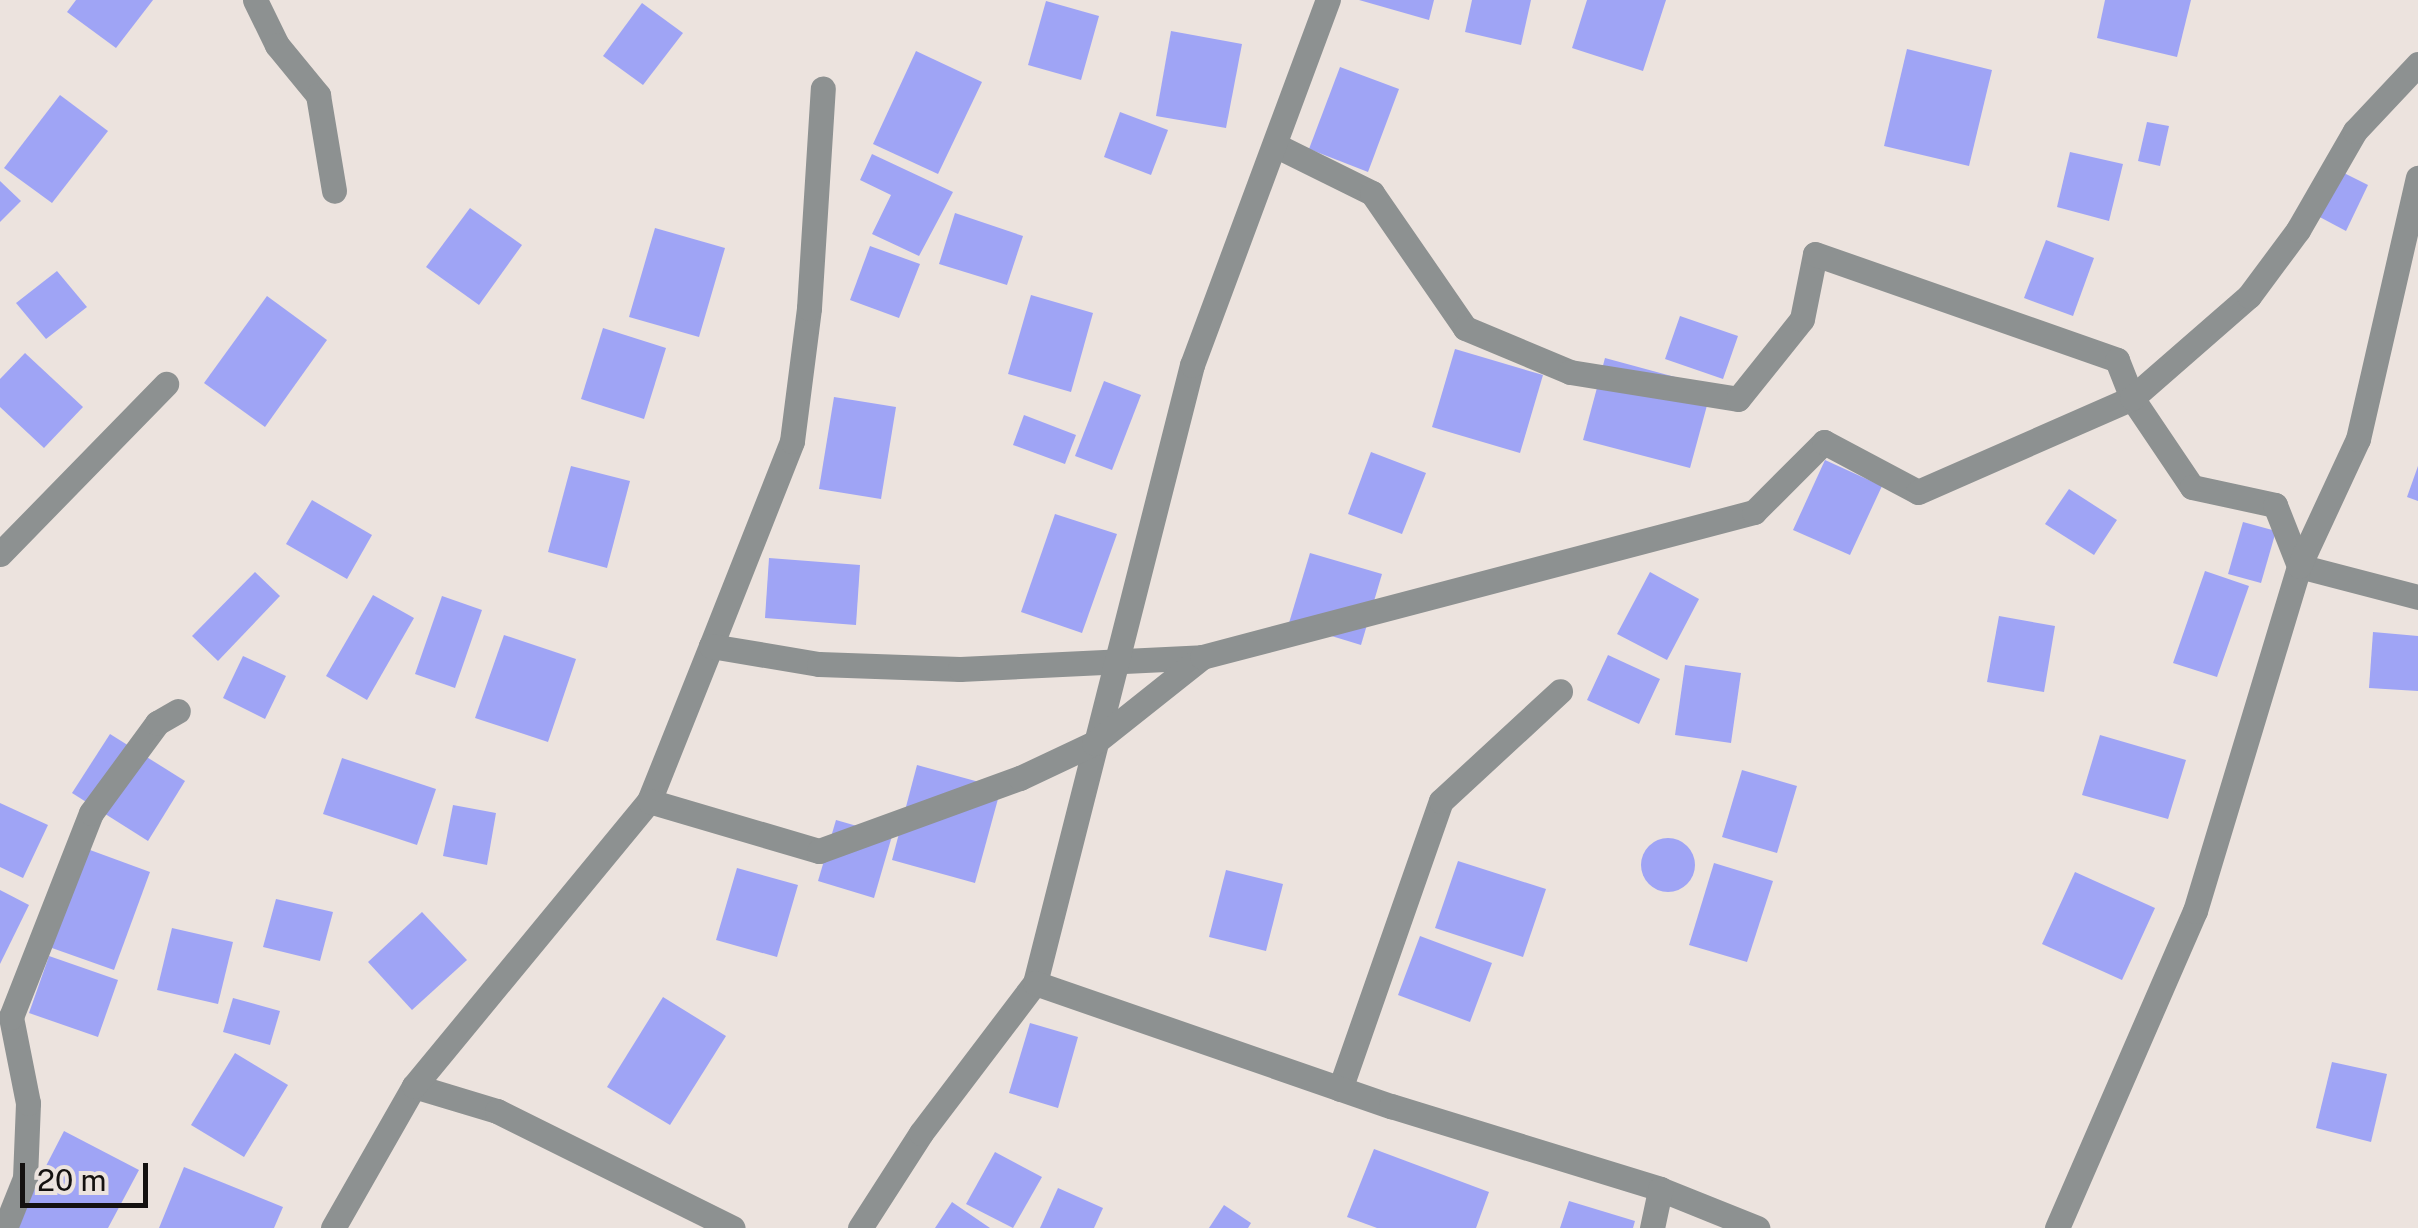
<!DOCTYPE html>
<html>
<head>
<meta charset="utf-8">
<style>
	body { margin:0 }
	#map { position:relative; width:2418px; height:1228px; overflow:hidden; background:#ece3de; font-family:"Public Sans",sans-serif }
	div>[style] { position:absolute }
	.building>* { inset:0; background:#9fa4f5 }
	.round { border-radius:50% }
	.minor>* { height:25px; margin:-12.5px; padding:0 12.5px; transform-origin:12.5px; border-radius:12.5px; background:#8d9191 }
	span { translate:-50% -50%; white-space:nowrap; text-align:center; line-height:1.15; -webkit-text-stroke:8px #ece3de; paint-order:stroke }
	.scale { position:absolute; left:20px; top:1163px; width:128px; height:45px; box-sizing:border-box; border:5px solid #141110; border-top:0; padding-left:12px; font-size:30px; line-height:35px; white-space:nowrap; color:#141110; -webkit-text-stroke:8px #ece3de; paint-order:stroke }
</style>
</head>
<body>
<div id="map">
	<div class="building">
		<div style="clip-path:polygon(76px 0,153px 0,116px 48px,67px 12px)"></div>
		<div style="clip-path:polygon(1359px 0,1434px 0,1429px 20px)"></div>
		<div style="clip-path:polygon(1472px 0,1531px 0,1521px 45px,1465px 32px)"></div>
		<div style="clip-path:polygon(1587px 0,1666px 0,1643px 71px,1572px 48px)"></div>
		<div style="clip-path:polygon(2105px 0,2191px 0,2177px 57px,2097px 38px)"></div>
		<div style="clip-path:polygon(1046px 1px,1099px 16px,1081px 80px,1028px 65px)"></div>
		<div style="clip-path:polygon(642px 3px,683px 33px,643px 85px,603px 56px)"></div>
		<div style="clip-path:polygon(1171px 31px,1242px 44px,1226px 128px,1156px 116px)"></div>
		<div style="clip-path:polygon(1907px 49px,1992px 70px,1969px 166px,1884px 146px)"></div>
		<div style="clip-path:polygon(916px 51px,982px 82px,938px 174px,873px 144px)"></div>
		<div style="clip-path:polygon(1340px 67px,1399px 89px,1368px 172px,1309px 149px)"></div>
		<div style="clip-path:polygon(60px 95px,108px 131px,52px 203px,4px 168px)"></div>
		<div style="clip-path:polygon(1120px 112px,1168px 130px,1151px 175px,1104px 157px)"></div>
		<div style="clip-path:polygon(2147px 122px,2169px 126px,2160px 166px,2138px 161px)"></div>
		<div style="clip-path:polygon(2070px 152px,2123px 164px,2109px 221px,2057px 207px)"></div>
		<div style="clip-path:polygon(872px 154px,953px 192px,919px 256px,872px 234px,891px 195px,860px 180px)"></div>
		<div style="clip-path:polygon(2336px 169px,2368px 185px,2346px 231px,2314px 214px)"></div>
		<div style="clip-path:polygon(0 181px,21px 201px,0 222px)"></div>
		<div style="clip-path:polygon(470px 208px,522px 245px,479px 305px,426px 267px)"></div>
		<div style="clip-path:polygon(955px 213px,1023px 236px,1007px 285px,939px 264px)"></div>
		<div style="clip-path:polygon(655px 228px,725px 248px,699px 337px,629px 317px)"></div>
		<div style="clip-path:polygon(2046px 240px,2094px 258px,2073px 316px,2024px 298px)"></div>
		<div style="clip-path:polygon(870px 246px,920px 264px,899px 318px,850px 300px)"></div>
		<div style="clip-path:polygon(57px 271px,87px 307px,46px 339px,16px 303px)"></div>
		<div style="clip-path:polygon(1031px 295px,1093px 313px,1071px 392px,1008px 374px)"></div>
		<div style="clip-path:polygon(267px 296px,327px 340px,265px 427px,204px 383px)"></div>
		<div style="clip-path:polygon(1680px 316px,1738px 336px,1723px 379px,1665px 359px)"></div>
		<div style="clip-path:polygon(603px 328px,666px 348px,644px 419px,581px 399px)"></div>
		<div style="clip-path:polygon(1455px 349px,1543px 375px,1520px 453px,1432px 427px)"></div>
		<div style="clip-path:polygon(25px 353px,83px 407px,44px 448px,0 407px,0 379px)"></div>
		<div style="clip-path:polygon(1605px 358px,1712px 387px,1690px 468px,1583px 440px)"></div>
		<div style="clip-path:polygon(1104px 381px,1141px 395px,1112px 470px,1075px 456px)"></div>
		<div style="clip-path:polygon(834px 397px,896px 407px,881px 499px,819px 489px)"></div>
		<div style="clip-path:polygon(1024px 415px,1076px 435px,1065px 464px,1013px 445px)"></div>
		<div style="clip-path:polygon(1371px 452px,1426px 473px,1402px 534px,1348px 514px)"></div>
		<div style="clip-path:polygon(1825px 460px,1882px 486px,1850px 555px,1793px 530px)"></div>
		<div style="clip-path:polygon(571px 466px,630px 481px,607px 568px,548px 552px)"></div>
		<div style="clip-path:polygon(2418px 466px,2418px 501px,2407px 497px)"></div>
		<div style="clip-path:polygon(2069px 489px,2117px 520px,2094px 555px,2045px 524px)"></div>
		<div style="clip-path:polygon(312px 500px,372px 535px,347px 579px,286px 544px)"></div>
		<div style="clip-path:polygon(1055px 514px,1117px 534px,1082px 633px,1021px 612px)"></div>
		<div style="clip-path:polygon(2243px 522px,2276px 531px,2261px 583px,2228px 574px)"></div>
		<div style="clip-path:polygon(1310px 553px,1382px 574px,1361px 645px,1289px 623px)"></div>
		<div style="clip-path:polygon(769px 558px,860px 565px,856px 625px,765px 618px)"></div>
		<div style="clip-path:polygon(2205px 571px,2249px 586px,2217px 677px,2173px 663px)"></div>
		<div style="clip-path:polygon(255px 572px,280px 596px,218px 661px,192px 636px)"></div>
		<div style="clip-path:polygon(1650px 572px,1699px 599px,1667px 660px,1617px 634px)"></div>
		<div style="clip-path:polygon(373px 595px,414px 618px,367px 700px,326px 676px)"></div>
		<div style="clip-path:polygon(442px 596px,482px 610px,455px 688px,415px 674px)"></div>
		<div style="clip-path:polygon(1999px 616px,2055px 626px,2044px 692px,1987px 682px)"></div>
		<div style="clip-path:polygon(2373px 632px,2418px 636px,2418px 691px,2369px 688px)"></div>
		<div style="clip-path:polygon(504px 635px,576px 659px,548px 742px,475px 718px)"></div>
		<div style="clip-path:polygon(1608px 655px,1660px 679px,1639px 724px,1587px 700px)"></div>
		<div style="clip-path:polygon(243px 656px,286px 676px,265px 719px,223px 698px)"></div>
		<div style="clip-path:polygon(1685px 665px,1741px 673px,1731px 743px,1675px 735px)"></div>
		<div style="clip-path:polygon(110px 734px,185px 781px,148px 841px,72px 793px)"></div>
		<div style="clip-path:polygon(2100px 735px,2186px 760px,2168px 819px,2082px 795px)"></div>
		<div style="clip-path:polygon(342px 758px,436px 789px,417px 845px,323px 814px)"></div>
		<div style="clip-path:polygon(917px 765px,1001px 788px,975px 883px,892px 860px)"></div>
		<div style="clip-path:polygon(1742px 770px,1797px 786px,1777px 853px,1722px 837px)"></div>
		<div style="clip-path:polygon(0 803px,48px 825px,23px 878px,0 867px)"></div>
		<div style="clip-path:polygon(453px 805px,496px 813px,487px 865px,443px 856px)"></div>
		<div style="clip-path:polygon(836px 820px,892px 836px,874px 898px,818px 881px)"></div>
		<div class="round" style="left:1641px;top:838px;width:54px;height:54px"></div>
		<div style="clip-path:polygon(71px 843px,150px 872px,114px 970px,35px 942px)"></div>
		<div style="clip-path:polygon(1458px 861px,1546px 889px,1523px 957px,1435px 928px)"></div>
		<div style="clip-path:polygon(1714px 863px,1773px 881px,1747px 962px,1689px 945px)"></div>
		<div style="clip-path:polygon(737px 868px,798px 885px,777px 957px,716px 940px)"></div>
		<div style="clip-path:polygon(1226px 870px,1283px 884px,1266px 951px,1209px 937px)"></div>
		<div style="clip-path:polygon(2075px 872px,2155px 908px,2122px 980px,2042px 944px)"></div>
		<div style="clip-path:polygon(0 890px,29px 905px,0 964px)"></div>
		<div style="clip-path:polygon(276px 899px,333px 912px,320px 961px,263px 947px)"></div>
		<div style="clip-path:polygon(422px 912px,467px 960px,412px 1010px,368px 962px)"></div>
		<div style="clip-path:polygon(172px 928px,233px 942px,218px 1004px,157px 990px)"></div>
		<div style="clip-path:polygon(1420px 936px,1492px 963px,1470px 1022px,1398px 995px)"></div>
		<div style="clip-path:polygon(49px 956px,118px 980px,98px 1037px,29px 1013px)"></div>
		<div style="clip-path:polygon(663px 997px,726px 1036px,670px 1125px,607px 1087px)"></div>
		<div style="clip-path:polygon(233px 998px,280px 1011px,270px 1045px,223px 1032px)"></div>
		<div style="clip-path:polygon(1030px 1023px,1078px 1037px,1058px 1108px,1009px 1093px)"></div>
		<div style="clip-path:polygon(235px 1053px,288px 1085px,244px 1157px,191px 1125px)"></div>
		<div style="clip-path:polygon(2332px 1062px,2387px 1074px,2371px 1142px,2316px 1128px)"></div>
		<div style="clip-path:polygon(64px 1131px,139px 1170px,108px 1228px,14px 1228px)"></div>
		<div style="clip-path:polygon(1374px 1149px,1489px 1192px,1476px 1228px,1377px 1228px,1347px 1217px)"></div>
		<div style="clip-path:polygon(995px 1152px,1042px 1177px,1013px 1228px,966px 1204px)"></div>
		<div style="clip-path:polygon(184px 1167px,283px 1207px,274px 1228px,159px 1228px)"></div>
		<div style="clip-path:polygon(1058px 1188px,1103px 1208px,1094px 1228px,1040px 1228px)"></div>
		<div style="clip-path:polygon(1569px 1201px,1635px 1221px,1633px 1228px,1560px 1228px)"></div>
		<div style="clip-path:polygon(952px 1202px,990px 1228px,935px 1228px)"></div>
		<div style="clip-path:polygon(1224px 1205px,1251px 1223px,1248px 1228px,1209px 1228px)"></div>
	</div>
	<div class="minor">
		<div style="left:255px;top:0;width:50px;rotate:63.9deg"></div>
		<div style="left:277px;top:45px;width:65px;rotate:50.6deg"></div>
		<div style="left:318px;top:95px;width:97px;rotate:80.5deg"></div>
		<div style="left:1277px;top:146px;width:106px;rotate:26.3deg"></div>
		<div style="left:1372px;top:193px;width:164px;rotate:55.4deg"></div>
		<div style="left:1465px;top:328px;width:114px;rotate:22.7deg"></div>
		<div style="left:1570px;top:372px;width:170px;rotate:9.1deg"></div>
		<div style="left:1738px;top:399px;width:102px;rotate:-51.3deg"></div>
		<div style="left:1802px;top:319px;width:66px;rotate:-78.7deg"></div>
		<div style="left:1815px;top:254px;width:320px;rotate:19.3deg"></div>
		<div style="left:2117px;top:360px;width:41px;rotate:68.5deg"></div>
		<div style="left:2132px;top:398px;width:107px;rotate:56deg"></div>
		<div style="left:2192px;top:487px;width:85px;rotate:12.2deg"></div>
		<div style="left:2275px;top:505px;width:66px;rotate:68.5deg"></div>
		<div style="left:2299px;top:566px;width:123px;rotate:14.6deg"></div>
		<div style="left:0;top:554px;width:238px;rotate:-45.7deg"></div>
		<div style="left:711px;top:646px;width:220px;rotate:-68.4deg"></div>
		<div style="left:792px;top:441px;width:134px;rotate:-82.7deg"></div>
		<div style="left:809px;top:308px;width:220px;rotate:-86.4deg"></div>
		<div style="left:649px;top:801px;width:167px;rotate:-68.2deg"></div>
		<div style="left:711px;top:646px;width:109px;rotate:9.5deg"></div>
		<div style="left:819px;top:664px;width:141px;rotate:2deg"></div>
		<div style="left:960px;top:669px;width:242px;rotate:-2.8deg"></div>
		<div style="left:1035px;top:983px;width:638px;rotate:-75.75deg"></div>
		<div style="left:1192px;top:365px;width:390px;rotate:-69.6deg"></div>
		<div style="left:414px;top:1086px;width:87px;rotate:16.8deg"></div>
		<div style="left:497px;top:1111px;width:263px;rotate:26.4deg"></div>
		<div style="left:1340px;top:1089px;width:305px;rotate:-70.7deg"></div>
		<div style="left:1441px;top:801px;width:162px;rotate:-42.7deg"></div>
		<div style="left:5px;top:1228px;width:54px;rotate:-68.2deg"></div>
		<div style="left:25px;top:1178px;width:75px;rotate:-87.7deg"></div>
		<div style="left:28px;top:1103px;width:88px;rotate:-101.2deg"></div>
		<div style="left:11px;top:1017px;width:219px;rotate:-68.6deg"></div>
		<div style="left:91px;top:813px;width:112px;rotate:-53.7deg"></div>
		<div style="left:157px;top:723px;width:24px;rotate:-30deg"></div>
		<div style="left:333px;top:1228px;width:163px;rotate:-60.3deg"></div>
		<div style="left:414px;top:1086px;width:369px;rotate:-50.5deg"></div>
		<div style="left:649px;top:801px;width:177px;rotate:16.4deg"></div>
		<div style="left:819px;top:851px;width:214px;rotate:-20deg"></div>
		<div style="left:1020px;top:778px;width:82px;rotate:-25.3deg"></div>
		<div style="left:1094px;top:743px;width:138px;rotate:-38.5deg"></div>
		<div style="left:1202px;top:657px;width:571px;rotate:-14.72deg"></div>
		<div style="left:1754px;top:512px;width:99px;rotate:-45deg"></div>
		<div style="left:1824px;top:442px;width:106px;rotate:28deg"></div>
		<div style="left:1918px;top:492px;width:234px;rotate:-23.7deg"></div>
		<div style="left:2132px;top:398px;width:155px;rotate:-41.1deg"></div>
		<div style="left:2249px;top:296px;width:82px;rotate:-53.4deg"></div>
		<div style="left:2298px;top:230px;width:114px;rotate:-60.1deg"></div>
		<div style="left:2355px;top:131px;width:92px;rotate:-46.8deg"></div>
		<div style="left:860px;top:1228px;width:113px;rotate:-57.3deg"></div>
		<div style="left:921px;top:1133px;width:188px;rotate:-52.8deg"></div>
		<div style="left:1035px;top:983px;width:377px;rotate:19.1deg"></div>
		<div style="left:1391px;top:1106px;width:282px;rotate:17.1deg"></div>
		<div style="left:1660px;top:1189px;width:105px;rotate:21.9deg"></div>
		<div style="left:1652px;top:1228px;width:40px;rotate:-78deg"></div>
		<div style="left:2057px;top:1228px;width:346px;rotate:-66.5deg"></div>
		<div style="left:2195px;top:911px;width:360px;rotate:-73.2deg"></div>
		<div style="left:2299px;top:566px;width:140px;rotate:-65.1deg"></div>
		<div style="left:2358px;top:439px;width:268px;rotate:-77.1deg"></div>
	</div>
	<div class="scale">20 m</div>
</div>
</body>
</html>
